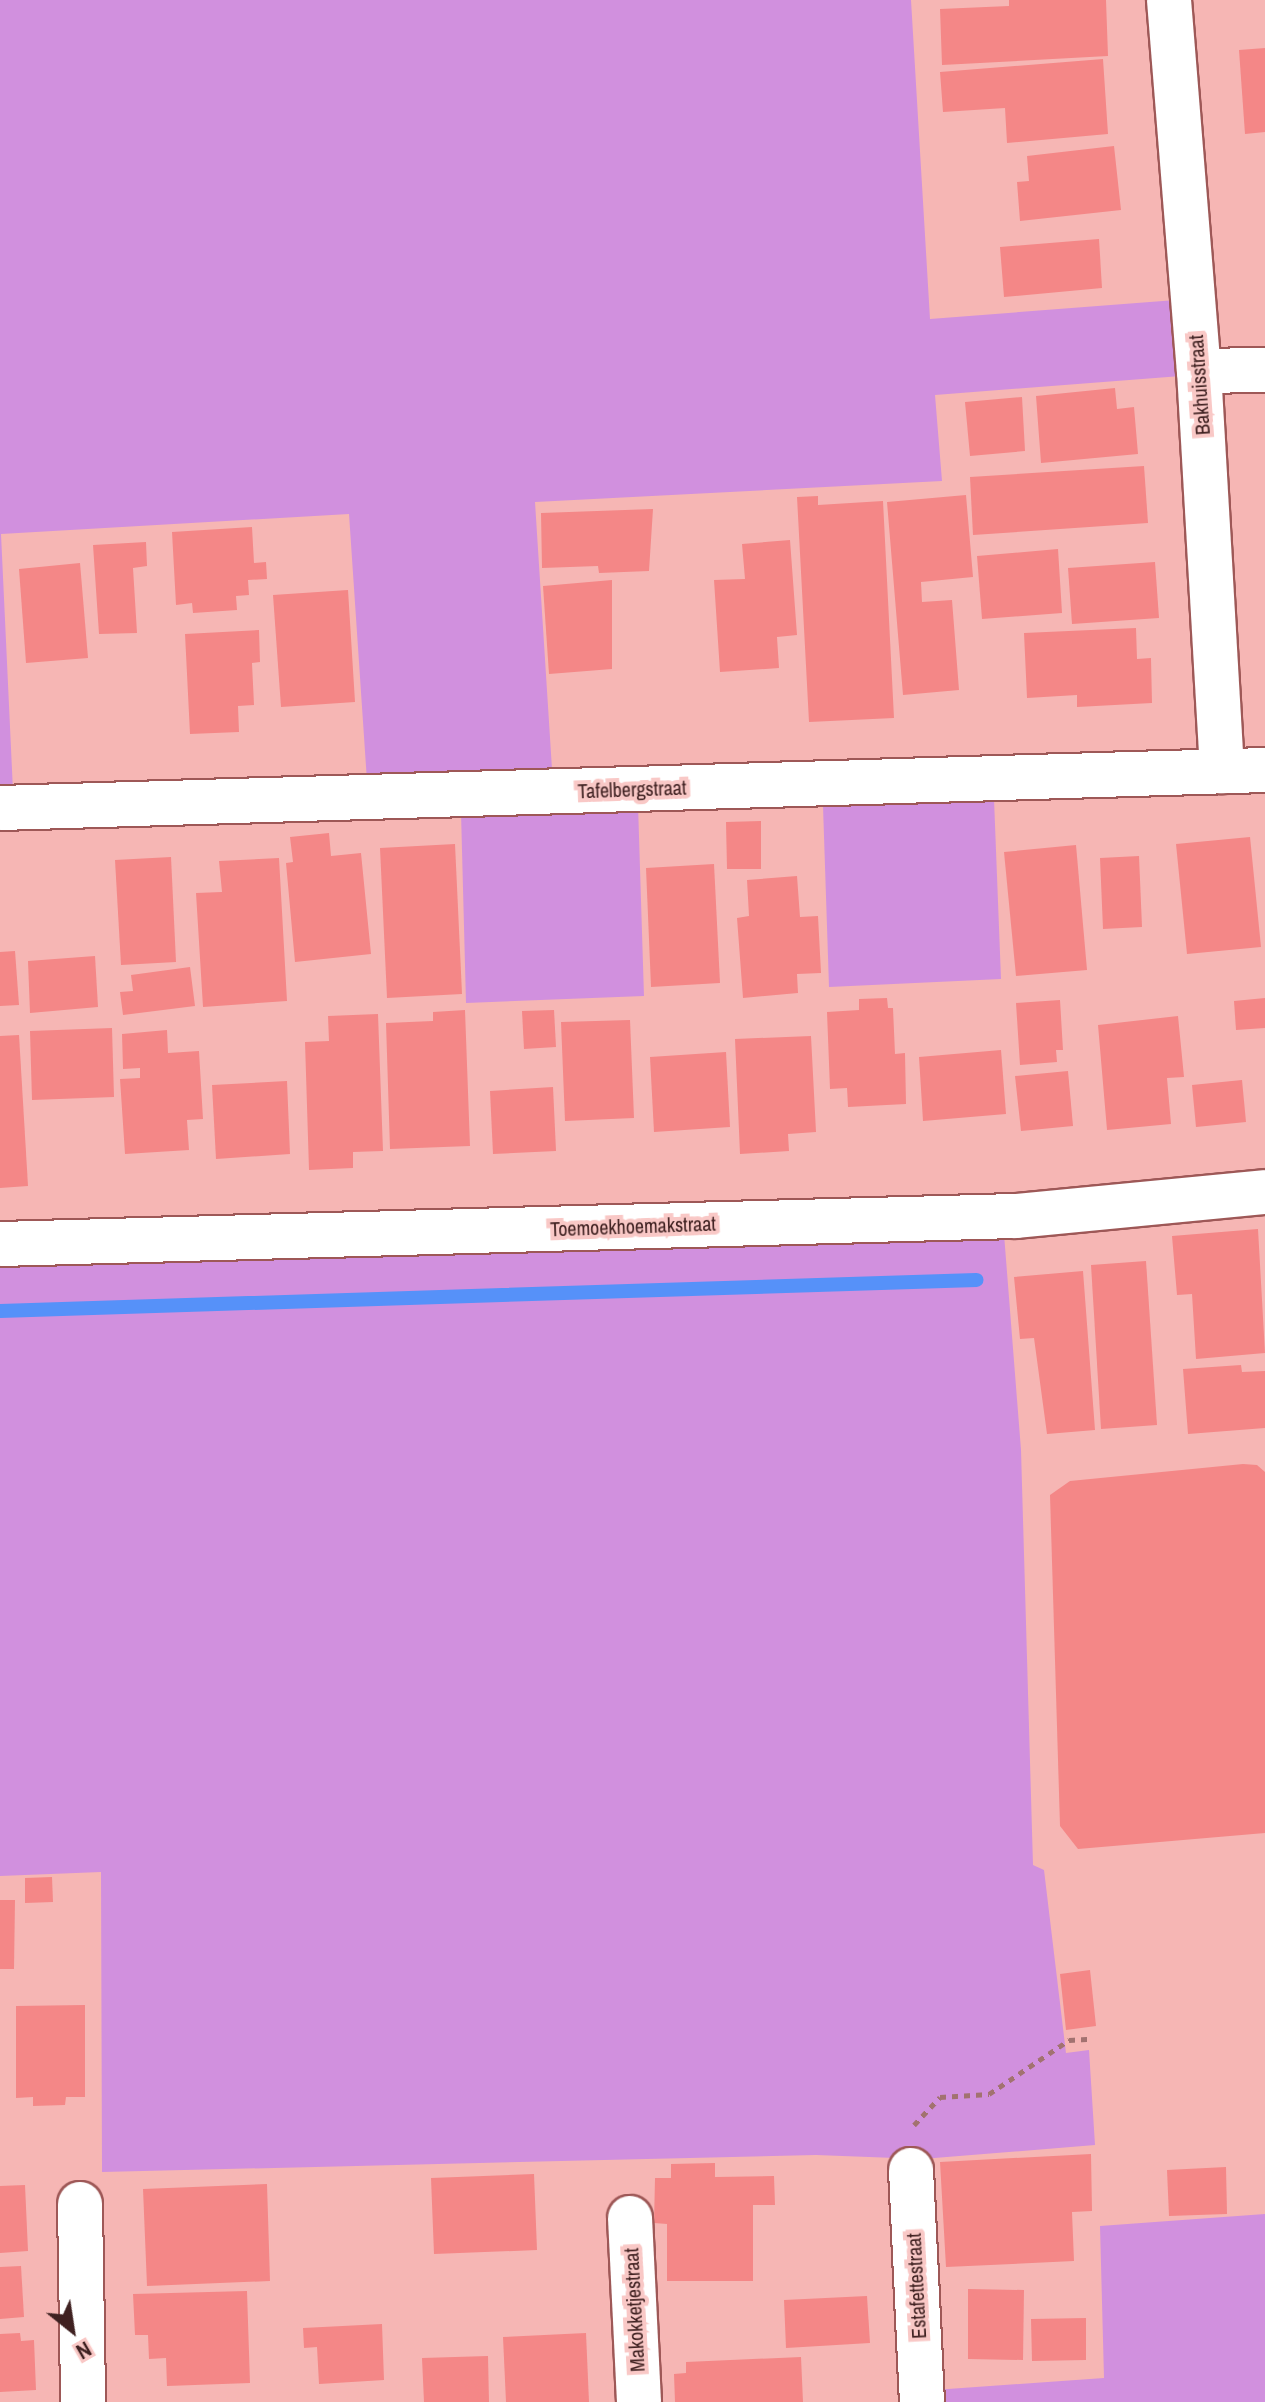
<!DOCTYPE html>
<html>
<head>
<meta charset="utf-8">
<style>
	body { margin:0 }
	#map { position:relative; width:1265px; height:2402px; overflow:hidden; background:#f6b6b4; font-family:"Archivo Narrow",sans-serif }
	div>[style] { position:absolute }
	.green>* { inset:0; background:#d190de }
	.stream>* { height:14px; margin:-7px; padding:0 7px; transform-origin:7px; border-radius:7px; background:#5691f9 }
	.building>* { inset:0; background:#f48787 }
	.path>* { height:5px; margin-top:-2.5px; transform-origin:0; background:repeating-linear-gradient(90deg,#a27270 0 6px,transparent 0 12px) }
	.roads { filter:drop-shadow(2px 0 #9e5857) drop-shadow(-2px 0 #9e5857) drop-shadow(0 2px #9e5857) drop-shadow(0 -2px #9e5857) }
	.minor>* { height:44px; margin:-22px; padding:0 22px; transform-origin:22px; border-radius:22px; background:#fff }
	span { translate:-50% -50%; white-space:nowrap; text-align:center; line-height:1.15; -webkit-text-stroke:8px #f9c8c6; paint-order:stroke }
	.street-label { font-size:20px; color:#3f2121 }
	.north { position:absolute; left:32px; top:2290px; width:80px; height:80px; -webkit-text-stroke:6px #f9c8c6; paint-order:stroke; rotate:150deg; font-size:22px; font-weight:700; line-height:32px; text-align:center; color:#3f2121 }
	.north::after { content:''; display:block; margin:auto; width:28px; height:36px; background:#3f2121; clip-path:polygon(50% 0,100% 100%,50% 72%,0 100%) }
</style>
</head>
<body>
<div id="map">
	<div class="green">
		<div style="clip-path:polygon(0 0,911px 0,930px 319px,1176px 300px,1181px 376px,935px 395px,942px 481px,535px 502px,552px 769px,367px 781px,349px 514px,1px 534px,13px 791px,0 791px)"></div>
		<div style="clip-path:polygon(994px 799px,1001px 979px,829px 987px,823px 806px)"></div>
		<div style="clip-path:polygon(638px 805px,644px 996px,466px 1003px,461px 812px)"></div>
		<div style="clip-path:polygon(1004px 1234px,1021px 1450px,1033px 1865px,1044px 1870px,1066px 2053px,1089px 2050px,1095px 2145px,922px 2159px,816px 2155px,102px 2172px,101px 1872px,0 1876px,0 1262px)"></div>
		<div style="clip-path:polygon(1265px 2214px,1265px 2402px,935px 2402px,934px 2390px,1104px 2378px,1100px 2226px)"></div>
	</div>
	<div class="stream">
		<div style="left:0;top:1311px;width:977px;rotate:-1.82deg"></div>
	</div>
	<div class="building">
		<div style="clip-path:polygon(1009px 0,1106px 0,1108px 56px,942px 65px,940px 9px,1009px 6px)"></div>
		<div style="clip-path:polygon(1265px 48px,1265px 132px,1245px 134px,1239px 50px)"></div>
		<div style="clip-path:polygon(1103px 59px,1108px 134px,1007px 143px,1005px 108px,943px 112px,940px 72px)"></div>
		<div style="clip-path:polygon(1114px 146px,1121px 210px,1020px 221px,1017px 182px,1029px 181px,1027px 156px)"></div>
		<div style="clip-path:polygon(1099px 239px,1102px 288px,1004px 297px,1000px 247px)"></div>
		<div style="clip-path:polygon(1115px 388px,1117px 409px,1134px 407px,1138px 454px,1041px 463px,1036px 396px)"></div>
		<div style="clip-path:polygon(1022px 397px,1025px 451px,970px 456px,965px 402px)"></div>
		<div style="clip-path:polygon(1144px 466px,1148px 523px,973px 535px,970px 477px)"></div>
		<div style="clip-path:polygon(966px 495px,973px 577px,921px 582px,922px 602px,952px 600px,959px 690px,903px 695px,887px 502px)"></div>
		<div style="clip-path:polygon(818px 496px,818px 505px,883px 501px,894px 718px,809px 722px,797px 497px)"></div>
		<div style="clip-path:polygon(653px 509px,649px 571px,599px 573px,598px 566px,542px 568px,541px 513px)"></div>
		<div style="clip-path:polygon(252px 527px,254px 563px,266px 562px,267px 579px,248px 580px,249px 595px,236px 596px,237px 610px,193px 613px,192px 603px,176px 605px,172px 532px)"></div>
		<div style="clip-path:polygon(790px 540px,797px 635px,777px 637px,779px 668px,720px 672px,714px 580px,745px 579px,742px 544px)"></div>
		<div style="clip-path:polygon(146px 542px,147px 566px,133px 568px,137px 633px,99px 634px,93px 545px)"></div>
		<div style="clip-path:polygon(1058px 549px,1062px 613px,982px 619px,977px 556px)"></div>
		<div style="clip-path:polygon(1155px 562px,1159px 618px,1072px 624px,1068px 568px)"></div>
		<div style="clip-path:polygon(80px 563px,88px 658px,26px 663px,19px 569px)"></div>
		<div style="clip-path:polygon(612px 580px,612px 669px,549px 674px,543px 586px)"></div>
		<div style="clip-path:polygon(348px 590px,355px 702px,281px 707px,273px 595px)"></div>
		<div style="clip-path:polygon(1136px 628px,1137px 659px,1151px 658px,1152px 703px,1077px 707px,1077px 695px,1027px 698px,1024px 633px)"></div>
		<div style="clip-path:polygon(259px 630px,260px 662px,252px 663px,254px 705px,238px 706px,239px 732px,190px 734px,185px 634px)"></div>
		<div style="clip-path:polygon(761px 821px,761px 869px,727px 869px,726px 822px)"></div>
		<div style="clip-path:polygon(329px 833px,331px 856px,361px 853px,371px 954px,295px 962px,286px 863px,293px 862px,290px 837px)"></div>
		<div style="clip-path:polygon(1250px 837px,1261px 947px,1187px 954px,1176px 844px)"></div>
		<div style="clip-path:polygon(455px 844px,462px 994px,387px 998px,380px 848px)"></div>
		<div style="clip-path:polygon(1076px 845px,1087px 970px,1016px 976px,1004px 852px)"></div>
		<div style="clip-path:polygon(1139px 856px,1142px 927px,1103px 929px,1100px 858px)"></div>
		<div style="clip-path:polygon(171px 857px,176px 962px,121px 965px,115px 860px)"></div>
		<div style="clip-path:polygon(279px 858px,287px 1001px,203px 1007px,196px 893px,222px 892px,219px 861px)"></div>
		<div style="clip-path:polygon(714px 864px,720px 983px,651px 987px,646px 868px)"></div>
		<div style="clip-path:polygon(797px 876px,800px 917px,818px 916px,821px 973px,797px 974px,798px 993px,743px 998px,737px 918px,749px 916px,747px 880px)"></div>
		<div style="clip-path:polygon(15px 951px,19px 1005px,0 1006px,0 952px)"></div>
		<div style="clip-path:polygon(95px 956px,98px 1007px,30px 1013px,28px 961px)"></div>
		<div style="clip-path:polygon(190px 967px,195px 1006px,123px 1015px,120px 992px,133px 991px,131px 975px)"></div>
		<div style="clip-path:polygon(887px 998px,888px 1008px,893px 1008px,895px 1054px,905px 1053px,906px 1104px,848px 1107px,847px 1088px,830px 1089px,827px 1012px,859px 1010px,859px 999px)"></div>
		<div style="clip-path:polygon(1265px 998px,1265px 1028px,1236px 1030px,1234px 1001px)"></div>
		<div style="clip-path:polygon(1060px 1000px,1063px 1050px,1056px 1050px,1057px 1062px,1020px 1065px,1016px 1003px)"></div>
		<div style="clip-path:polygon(465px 1010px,470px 1146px,390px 1149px,386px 1023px,433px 1021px,433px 1012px)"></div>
		<div style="clip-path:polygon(554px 1010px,556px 1047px,524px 1049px,522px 1011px)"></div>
		<div style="clip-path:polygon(378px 1014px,383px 1151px,353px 1152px,353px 1168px,309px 1170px,305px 1042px,329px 1041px,328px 1016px)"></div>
		<div style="clip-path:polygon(1178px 1016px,1184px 1077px,1167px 1078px,1171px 1124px,1107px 1130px,1098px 1025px)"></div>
		<div style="clip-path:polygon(630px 1020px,634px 1118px,565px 1121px,561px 1022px)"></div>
		<div style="clip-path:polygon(112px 1028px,114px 1097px,32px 1100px,30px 1031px)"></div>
		<div style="clip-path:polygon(167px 1030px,168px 1053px,199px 1051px,203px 1119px,187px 1120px,189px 1150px,125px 1154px,120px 1079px,140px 1078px,140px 1068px,123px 1069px,122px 1034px)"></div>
		<div style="clip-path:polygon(19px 1035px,28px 1186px,0 1188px,0 1036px)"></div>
		<div style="clip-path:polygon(811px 1036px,816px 1132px,788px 1134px,789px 1151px,740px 1154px,735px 1039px)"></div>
		<div style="clip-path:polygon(1001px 1050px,1006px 1114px,923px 1121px,919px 1057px)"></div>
		<div style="clip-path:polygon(726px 1052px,730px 1127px,654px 1132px,650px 1057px)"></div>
		<div style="clip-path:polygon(1068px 1071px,1073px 1126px,1021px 1131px,1015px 1076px)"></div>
		<div style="clip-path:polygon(1242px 1080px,1246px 1122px,1196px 1127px,1192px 1085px)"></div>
		<div style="clip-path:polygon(287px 1081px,290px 1154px,216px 1159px,212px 1085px)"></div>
		<div style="clip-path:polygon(553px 1087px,556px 1151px,493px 1154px,490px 1091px)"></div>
		<div style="clip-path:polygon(1258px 1229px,1265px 1353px,1196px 1359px,1192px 1294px,1177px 1295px,1172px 1236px)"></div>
		<div style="clip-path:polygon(1146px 1261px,1157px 1425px,1101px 1429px,1091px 1265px)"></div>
		<div style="clip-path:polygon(1083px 1271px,1095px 1430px,1047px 1434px,1034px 1338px,1020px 1339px,1014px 1277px)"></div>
		<div style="clip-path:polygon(1241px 1365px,1242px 1372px,1265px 1371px,1265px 1428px,1188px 1434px,1183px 1369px)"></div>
		<div style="clip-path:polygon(1243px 1464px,1257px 1465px,1265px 1472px,1265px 1833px,1078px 1849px,1060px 1826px,1050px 1495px,1070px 1481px)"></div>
		<div style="clip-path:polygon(52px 1877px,53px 1902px,25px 1903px,25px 1878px)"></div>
		<div style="clip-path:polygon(0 1900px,15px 1900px,14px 1969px,0 1969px)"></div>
		<div style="clip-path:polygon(1090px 1970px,1096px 2026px,1066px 2030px,1060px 1974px)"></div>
		<div style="clip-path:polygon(85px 2005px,85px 2097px,66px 2097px,65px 2105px,33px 2106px,33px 2097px,16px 2098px,16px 2006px)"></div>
		<div style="clip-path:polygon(1091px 2154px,1092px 2211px,1072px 2212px,1074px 2261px,946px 2267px,940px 2162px)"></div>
		<div style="clip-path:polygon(715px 2163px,715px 2177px,774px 2176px,775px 2205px,753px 2205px,753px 2281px,667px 2281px,667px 2224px,654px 2223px,655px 2178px,671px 2178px,671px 2164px)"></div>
		<div style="clip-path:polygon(1226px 2167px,1227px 2214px,1169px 2216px,1167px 2170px)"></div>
		<div style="clip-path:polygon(534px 2174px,537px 2250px,434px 2254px,431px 2178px)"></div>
		<div style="clip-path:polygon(267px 2184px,270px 2281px,147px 2286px,143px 2189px)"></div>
		<div style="clip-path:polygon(25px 2185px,28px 2251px,0 2253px,0 2186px)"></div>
		<div style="clip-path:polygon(21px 2266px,24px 2317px,0 2319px,0 2267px)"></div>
		<div style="clip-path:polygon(968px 2289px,1024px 2290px,1023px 2360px,968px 2359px)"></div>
		<div style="clip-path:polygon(247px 2291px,250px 2383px,167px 2386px,166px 2358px,149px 2359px,148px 2335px,135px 2335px,133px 2294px)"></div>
		<div style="clip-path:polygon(867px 2296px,870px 2343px,786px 2348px,784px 2300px)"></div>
		<div style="clip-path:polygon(1086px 2318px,1086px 2360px,1032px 2361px,1031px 2319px)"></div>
		<div style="clip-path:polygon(382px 2324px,384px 2380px,319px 2384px,317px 2347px,304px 2348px,303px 2328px)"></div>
		<div style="clip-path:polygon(20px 2333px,21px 2341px,34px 2340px,36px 2390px,0 2392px,0 2334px)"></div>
		<div style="clip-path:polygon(586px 2333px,589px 2402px,506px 2402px,503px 2337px)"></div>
		<div style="clip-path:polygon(488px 2356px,489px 2402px,424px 2402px,422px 2358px)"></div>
		<div style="clip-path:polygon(801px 2357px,803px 2402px,675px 2402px,674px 2374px,686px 2373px,686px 2362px)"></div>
	</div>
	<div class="path">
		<div style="left:914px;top:2125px;width:38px;rotate:-47deg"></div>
		<div style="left:940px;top:2097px;width:49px;rotate:-3.5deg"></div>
		<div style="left:989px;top:2094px;width:97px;rotate:-34deg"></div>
		<div style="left:1069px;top:2040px;width:22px;rotate:-3deg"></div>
	</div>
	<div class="roads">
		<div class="minor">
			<div style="left:1169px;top:0;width:372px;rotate:85.4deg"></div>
			<div style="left:1199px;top:371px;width:401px;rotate:86.7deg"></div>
			<div style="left:1199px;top:371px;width:66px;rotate:-0.9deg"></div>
			<div style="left:0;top:808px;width:1266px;rotate:-1.72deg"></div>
			<div style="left:0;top:1244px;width:1016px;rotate:-1.58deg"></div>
			<div style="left:1016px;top:1216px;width:250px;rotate:-5.5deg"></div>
			<div style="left:911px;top:2170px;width:232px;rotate:87.3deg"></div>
			<div style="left:80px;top:2204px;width:198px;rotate:89.1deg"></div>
			<div style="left:630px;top:2218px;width:184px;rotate:87.2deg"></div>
		</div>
	</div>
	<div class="street-label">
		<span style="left:1199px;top:385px;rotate:-94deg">Bakhuisstraat</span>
		<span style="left:632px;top:789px;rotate:-2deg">Tafelbergstraat</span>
		<span style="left:633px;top:1226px;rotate:-2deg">Toemoekhoemakstraat</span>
		<span style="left:916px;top:2286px;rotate:-93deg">Estafettestraat</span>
		<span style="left:634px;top:2310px;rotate:-93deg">Makokketjestraat</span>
	</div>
	<div class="north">N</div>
</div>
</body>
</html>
